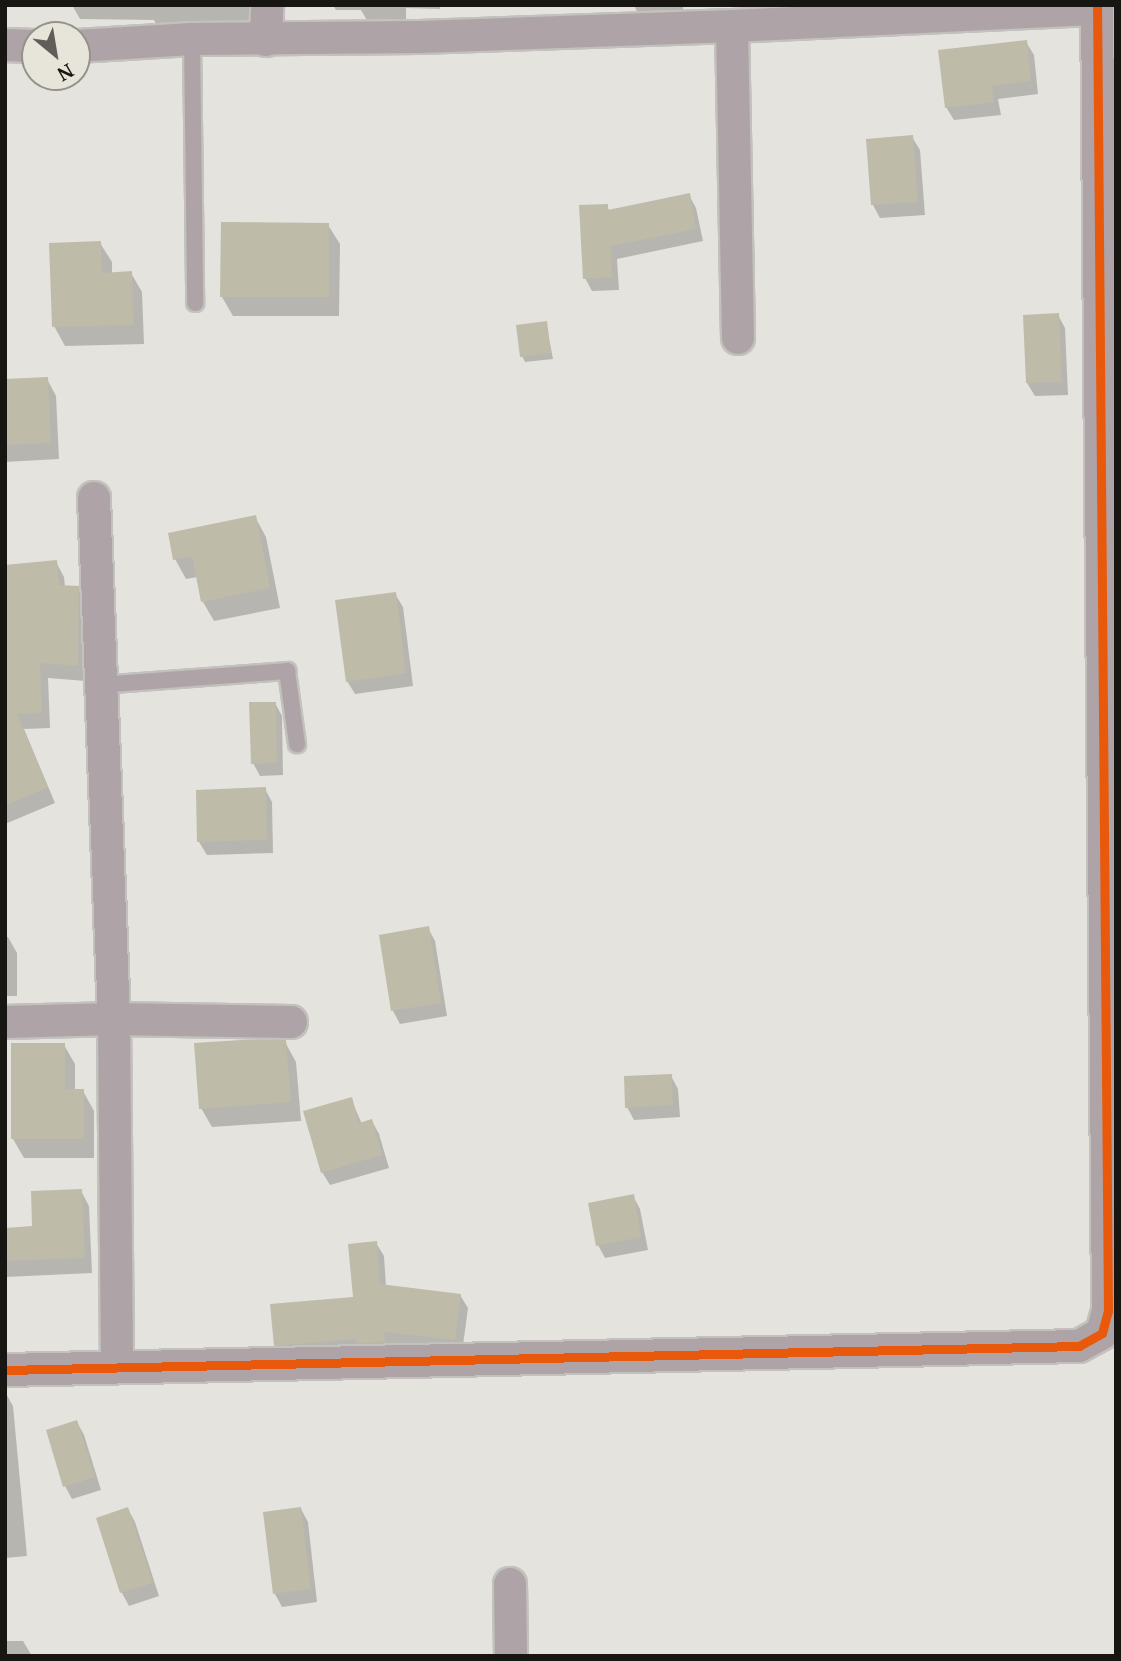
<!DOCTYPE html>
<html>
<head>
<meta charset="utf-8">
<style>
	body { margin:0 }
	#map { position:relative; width:1121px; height:1661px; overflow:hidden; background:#e4e3dd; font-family:"Noto Serif",serif }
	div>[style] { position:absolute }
	.shadow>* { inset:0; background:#0003 }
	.building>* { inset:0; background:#bebba9 }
	.roads { filter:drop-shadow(2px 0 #c2c1bd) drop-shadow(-2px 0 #c2c1bd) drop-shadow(0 2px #c2c1bd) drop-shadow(0 -2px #c2c1bd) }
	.service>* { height:16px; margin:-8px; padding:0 8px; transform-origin:8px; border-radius:8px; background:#aea3a6 }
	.minor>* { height:32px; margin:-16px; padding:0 16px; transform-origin:16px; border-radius:16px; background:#aea3a6 }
	.cycleway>* { height:9px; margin:-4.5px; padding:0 4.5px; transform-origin:4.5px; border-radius:4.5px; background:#e8590c }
	span { translate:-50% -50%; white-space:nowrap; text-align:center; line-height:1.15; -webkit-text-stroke:7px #e7e5da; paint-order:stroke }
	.frame { position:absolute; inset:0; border:7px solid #171612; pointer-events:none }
	.north { position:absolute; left:21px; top:21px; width:70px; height:70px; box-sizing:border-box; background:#e7e5da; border:2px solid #94928a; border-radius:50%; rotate:150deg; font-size:19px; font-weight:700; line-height:28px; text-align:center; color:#171612 }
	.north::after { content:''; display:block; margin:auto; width:24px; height:32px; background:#5f5e59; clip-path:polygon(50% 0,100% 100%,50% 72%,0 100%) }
</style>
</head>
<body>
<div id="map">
	<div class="shadow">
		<div style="clip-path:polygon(72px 5px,261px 5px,258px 26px,158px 28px,154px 20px,80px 19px)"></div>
		<div style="clip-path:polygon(333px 5px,440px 5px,440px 9px,406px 8px,406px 25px,369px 24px,361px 10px,336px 10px)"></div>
		<div style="clip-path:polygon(634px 5px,683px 5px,684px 28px,645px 29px)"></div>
		<div style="clip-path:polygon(1026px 42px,1034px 55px,1038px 94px,998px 99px,1001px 115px,954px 120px,946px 107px)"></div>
		<div style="clip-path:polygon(912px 137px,920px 150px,925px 215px,880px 218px,873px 205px,868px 141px)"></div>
		<div style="clip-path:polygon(689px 195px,696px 208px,703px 241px,617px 259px,619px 290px,592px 291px,585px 278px,607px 206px,610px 212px)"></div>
		<div style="clip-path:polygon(328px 225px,340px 244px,339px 316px,233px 316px,222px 297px)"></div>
		<div style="clip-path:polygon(100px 243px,112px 262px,112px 274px,131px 273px,142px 292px,144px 344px,65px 346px,54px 326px)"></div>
		<div style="clip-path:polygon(1058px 315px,1065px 328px,1068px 395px,1035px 396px,1027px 383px)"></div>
		<div style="clip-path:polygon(546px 323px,553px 359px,525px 362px,522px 356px)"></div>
		<div style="clip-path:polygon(47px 379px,56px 396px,59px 459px,5px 462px,5px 381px)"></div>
		<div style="clip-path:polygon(255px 517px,266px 537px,280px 608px,214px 621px,203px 602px,198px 577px,186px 579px,175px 559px)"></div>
		<div style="clip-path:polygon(56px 562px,64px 577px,65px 587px,78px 588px,87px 603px,86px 681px,48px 678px,50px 728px,24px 729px,55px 803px,5px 824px,5px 567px)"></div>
		<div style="clip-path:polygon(395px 594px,403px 607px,413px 686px,355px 694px,347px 681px)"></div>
		<div style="clip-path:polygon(275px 703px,282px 716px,283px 775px,260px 776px,253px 763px)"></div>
		<div style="clip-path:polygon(265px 789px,272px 802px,273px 853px,207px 855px,199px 842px)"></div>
		<div style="clip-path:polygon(428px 928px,435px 941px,447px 1016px,400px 1024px,393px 1011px)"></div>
		<div style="clip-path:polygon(5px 937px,8px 937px,17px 953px,17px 996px,5px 996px)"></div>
		<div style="clip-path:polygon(285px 1042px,296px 1062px,301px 1121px,212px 1127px,201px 1108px)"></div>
		<div style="clip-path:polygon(64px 1045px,75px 1064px,75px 1091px,83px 1091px,94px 1111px,94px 1158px,24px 1158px,13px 1139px)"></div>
		<div style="clip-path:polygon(671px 1076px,678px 1089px,680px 1117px,634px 1120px,627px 1107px)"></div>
		<div style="clip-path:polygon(351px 1099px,362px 1124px,372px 1121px,379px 1134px,389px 1168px,330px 1185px,322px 1172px)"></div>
		<div style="clip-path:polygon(81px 1191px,89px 1206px,92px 1273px,5px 1277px,5px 1229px,34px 1228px)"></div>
		<div style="clip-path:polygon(633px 1196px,640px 1209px,648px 1250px,605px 1258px,598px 1245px)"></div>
		<div style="clip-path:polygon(376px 1243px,384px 1256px,386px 1286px,460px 1295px,468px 1308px,462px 1353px,390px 1344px,391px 1354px,283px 1358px,276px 1345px,355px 1298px)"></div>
		<div style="clip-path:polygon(5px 1392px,13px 1406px,27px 1556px,5px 1558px)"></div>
		<div style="clip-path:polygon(77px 1422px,84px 1435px,101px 1490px,72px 1499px,65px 1486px)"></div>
		<div style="clip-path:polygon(128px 1509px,135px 1522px,159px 1596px,129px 1606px,122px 1593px,98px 1519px)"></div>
		<div style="clip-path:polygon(301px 1509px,308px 1522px,317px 1602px,282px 1607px,275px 1594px)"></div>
		<div style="clip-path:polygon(5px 1641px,23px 1641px,32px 1656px,5px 1656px)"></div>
	</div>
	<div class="building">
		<div style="clip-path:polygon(1027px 40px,1031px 81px,992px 86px,994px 102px,945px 108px,938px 50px)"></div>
		<div style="clip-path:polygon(913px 135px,918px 202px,871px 205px,866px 139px)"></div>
		<div style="clip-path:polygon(690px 193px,696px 229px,611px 246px,612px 277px,583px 279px,579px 205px,608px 204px,608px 210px)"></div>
		<div style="clip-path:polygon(221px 222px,329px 223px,329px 297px,220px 297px)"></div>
		<div style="clip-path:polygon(101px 241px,102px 273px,132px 271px,134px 325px,52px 327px,49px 243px)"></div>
		<div style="clip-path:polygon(1059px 313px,1062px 382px,1026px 383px,1023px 315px)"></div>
		<div style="clip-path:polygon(547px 321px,551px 353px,520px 357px,516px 325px)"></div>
		<div style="clip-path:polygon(48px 377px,51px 443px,5px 445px,5px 379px)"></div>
		<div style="clip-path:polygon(256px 515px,270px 588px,201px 602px,192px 556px,173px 560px,168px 533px)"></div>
		<div style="clip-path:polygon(57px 560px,59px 585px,79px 586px,78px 666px,40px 663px,42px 713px,17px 714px,48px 787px,5px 806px,5px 565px)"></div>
		<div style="clip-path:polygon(396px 592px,406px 673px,346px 682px,335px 600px)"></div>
		<div style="clip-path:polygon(249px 702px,276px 702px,277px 763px,251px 764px)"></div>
		<div style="clip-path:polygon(266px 787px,267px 840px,197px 842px,196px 790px)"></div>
		<div style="clip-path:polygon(429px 926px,441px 1003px,391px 1011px,379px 935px)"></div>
		<div style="clip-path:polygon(241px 1040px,286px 1040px,291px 1102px,199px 1109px,194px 1043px)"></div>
		<div style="clip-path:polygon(11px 1043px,65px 1043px,65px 1089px,84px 1089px,84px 1139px,11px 1139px)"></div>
		<div style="clip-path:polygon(672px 1074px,673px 1105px,625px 1108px,624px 1076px)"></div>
		<div style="clip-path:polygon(352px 1097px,359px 1123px,372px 1119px,382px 1155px,321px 1173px,303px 1111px)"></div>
		<div style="clip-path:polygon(82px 1189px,85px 1258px,5px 1261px,5px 1228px,32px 1226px,31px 1191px)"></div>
		<div style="clip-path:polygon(634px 1194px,641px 1237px,596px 1246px,588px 1203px)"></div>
		<div style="clip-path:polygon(377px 1241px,380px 1284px,461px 1294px,455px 1340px,384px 1332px,385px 1342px,357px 1344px,356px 1339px,274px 1346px,270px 1304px,353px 1297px,348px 1244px)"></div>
		<div style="clip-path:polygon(77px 1420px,95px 1477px,63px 1487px,46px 1430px)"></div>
		<div style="clip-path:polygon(128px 1507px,153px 1583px,120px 1593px,96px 1518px)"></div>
		<div style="clip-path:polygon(301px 1507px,311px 1589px,273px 1594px,263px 1512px)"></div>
	</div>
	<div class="roads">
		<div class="service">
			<div style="left:192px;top:39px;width:264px;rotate:89.3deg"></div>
			<div style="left:101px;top:685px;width:187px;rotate:-4.3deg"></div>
			<div style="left:287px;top:671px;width:74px;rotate:82.2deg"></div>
		</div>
		<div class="minor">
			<div style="left:732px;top:26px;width:312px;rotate:88.9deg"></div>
			<div style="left:266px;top:40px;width:35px;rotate:-88deg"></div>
			<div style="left:5px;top:45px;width:30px;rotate:2deg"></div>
			<div style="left:77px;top:46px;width:115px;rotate:-3.5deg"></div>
			<div style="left:192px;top:39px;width:227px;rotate:-0.5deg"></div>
			<div style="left:419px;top:37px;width:313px;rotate:-2deg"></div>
			<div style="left:732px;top:26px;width:365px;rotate:-2.7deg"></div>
			<div style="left:94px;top:498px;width:521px;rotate:87.8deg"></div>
			<div style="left:114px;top:1019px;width:177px;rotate:1deg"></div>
			<div style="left:5px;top:1022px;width:109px;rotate:-1.6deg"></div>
			<div style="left:114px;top:1019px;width:347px;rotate:89.5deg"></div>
			<div style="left:5px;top:1370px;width:1074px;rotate:-1.28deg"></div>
			<div style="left:1079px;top:1346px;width:26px;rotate:-29deg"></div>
			<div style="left:1102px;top:1333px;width:23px;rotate:-75deg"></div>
			<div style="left:1108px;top:1311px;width:1306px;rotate:-90.48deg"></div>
			<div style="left:510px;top:1584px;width:72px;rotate:89.2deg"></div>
		</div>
	</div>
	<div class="cycleway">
		<div style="left:5px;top:1370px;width:1074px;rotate:-1.28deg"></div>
		<div style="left:1079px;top:1346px;width:26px;rotate:-29deg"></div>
		<div style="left:1102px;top:1333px;width:23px;rotate:-75deg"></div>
		<div style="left:1108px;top:1311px;width:1306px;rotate:-90.48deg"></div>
	</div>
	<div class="frame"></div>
	<div class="north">N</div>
</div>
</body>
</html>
